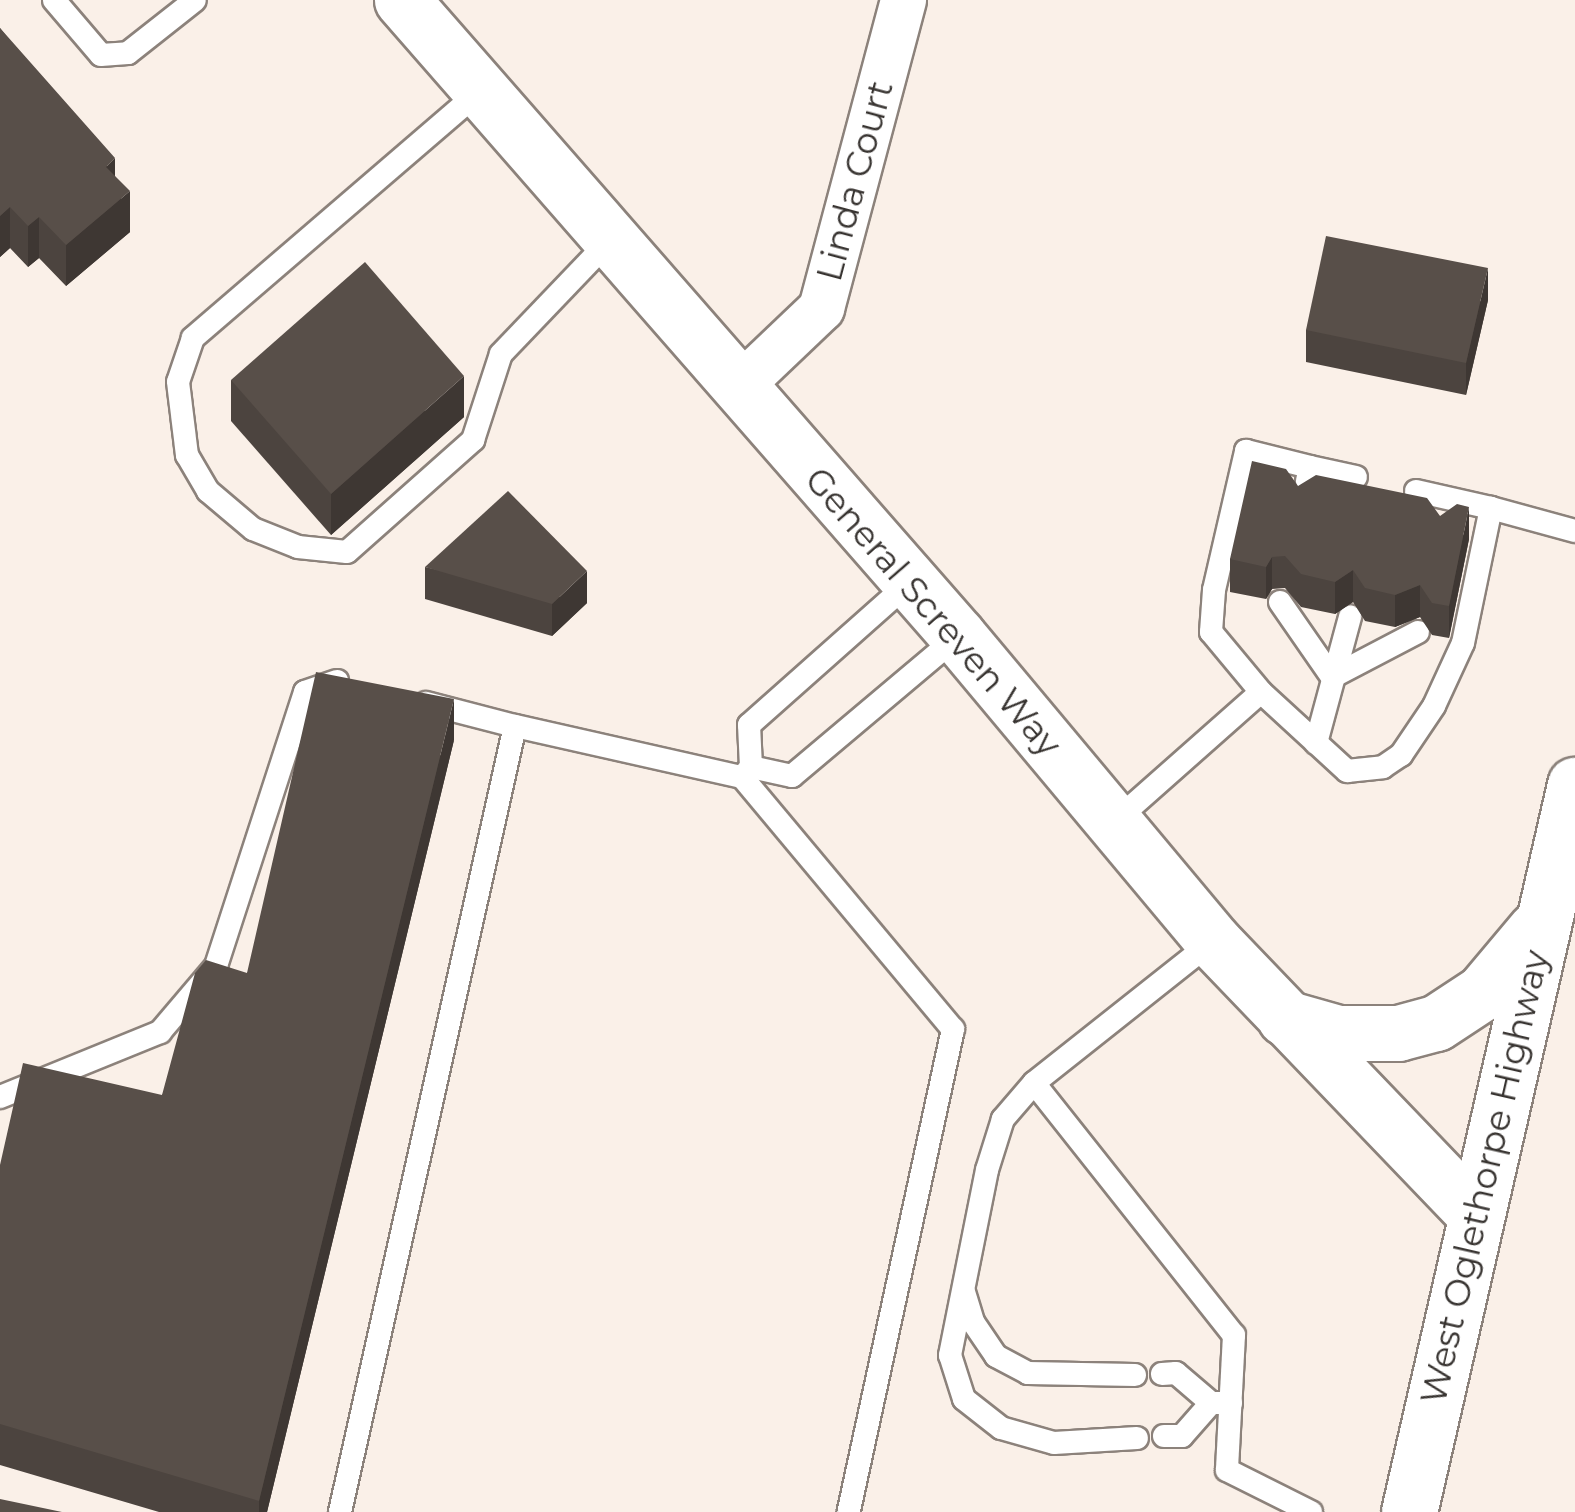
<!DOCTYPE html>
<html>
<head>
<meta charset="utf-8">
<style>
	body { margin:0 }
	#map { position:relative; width:1575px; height:1512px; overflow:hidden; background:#faf0e8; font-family:Montserrat,sans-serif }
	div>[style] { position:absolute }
	.roads { filter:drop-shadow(2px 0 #8c827b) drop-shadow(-2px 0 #8c827b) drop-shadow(0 2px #8c827b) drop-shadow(0 -2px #8c827b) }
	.lane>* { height:22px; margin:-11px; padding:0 11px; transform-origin:11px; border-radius:11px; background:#fff }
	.street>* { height:45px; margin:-22.5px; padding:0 22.5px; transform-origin:22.5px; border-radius:22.5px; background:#fff }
	.primary>* { height:55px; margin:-27.5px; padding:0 27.5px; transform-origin:27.5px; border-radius:27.5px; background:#fff }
	.highway>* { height:55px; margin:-27.5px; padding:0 27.5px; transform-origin:27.5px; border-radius:27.5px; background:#fff }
	.wall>* { inset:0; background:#4c443f }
	.shaded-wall>* { inset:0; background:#3e3733 }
	.building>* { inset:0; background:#584f49 }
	span { translate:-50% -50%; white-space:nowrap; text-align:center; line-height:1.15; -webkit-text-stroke:10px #fff; paint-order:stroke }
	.street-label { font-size:35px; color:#383431 }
</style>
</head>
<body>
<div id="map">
	<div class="roads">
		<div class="lane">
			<div style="left:54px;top:0;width:72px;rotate:49.5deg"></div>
			<div style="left:101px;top:55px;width:27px;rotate:-4deg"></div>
			<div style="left:128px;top:53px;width:85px;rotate:-38.3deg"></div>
			<div style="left:480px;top:91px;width:379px;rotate:139.3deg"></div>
			<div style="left:193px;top:338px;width:46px;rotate:108.8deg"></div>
			<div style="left:178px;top:382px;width:74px;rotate:83deg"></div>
			<div style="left:187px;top:455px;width:42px;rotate:59.7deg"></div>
			<div style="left:208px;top:491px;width:59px;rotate:40.2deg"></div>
			<div style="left:253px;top:529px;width:48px;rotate:21.8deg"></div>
			<div style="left:298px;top:547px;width:49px;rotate:5.8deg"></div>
			<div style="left:347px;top:552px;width:169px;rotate:-41.6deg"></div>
			<div style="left:473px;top:440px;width:90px;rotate:-72deg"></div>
			<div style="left:501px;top:354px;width:158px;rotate:-46.3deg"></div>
			<div style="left:1307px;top:481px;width:14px;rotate:-78deg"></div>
			<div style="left:1310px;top:467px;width:47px;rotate:12.3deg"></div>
			<div style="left:1416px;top:491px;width:77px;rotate:12.8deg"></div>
			<div style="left:1280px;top:602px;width:91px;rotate:55.3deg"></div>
			<div style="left:1332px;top:677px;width:97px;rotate:-27.6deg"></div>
			<div style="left:1261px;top:692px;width:78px;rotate:-129.8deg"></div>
			<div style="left:1211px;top:632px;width:42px;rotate:-85.9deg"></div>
			<div style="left:1214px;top:590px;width:143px;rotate:-77deg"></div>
			<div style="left:1246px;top:451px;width:66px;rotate:14deg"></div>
			<div style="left:426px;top:703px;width:92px;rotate:14.5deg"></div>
			<div style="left:1316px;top:743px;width:131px;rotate:-74.9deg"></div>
			<div style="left:751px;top:767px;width:42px;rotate:12.4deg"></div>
			<div style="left:792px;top:776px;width:217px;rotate:-40.1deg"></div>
			<div style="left:742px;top:777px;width:13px;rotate:-48deg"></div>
			<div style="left:751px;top:767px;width:42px;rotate:-92.7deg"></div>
			<div style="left:749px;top:725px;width:215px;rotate:-41.6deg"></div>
			<div style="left:1114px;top:822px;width:196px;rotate:-41.5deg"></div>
			<div style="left:1261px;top:692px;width:117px;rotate:42.6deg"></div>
			<div style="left:1347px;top:771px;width:36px;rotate:-6deg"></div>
			<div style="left:1383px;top:767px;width:22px;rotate:-34deg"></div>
			<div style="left:1401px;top:755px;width:59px;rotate:-56deg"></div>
			<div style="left:1434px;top:706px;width:69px;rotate:-65.3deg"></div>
			<div style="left:1463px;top:643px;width:138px;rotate:-78.3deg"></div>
			<div style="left:1491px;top:508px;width:87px;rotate:15.3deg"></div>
			<div style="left:1213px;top:941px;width:228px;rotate:141.6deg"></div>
			<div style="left:1034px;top:1083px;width:322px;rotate:51.6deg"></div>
			<div style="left:1234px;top:1335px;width:135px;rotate:93deg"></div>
			<div style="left:1227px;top:1470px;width:94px;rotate:26.6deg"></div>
			<div style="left:1034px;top:1083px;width:48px;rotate:130.7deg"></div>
			<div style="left:1003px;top:1119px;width:53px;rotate:107.4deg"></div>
			<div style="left:987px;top:1170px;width:189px;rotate:101.3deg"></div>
			<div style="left:950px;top:1355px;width:46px;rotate:72.3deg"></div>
			<div style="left:964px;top:1399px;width:47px;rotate:38.1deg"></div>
			<div style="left:1001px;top:1428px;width:55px;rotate:15.8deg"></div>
			<div style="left:1054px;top:1443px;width:83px;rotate:-3.4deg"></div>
			<div style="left:0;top:1097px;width:173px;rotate:-22.1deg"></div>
			<div style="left:160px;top:1032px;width:87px;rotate:-49.7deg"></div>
			<div style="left:216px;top:966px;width:288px;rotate:-72deg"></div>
			<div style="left:305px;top:692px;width:34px;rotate:-19deg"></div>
			<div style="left:964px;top:1292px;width:31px;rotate:73deg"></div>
			<div style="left:973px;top:1322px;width:41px;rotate:55.9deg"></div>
			<div style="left:996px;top:1356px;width:36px;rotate:28deg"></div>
			<div style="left:1028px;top:1373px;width:107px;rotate:1.1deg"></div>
			<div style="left:1162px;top:1374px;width:14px;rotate:-4deg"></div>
			<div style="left:1176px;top:1373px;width:46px;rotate:40.6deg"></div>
			<div style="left:1211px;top:1403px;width:20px"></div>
			<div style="left:1164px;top:1436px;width:18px"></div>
			<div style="left:1182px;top:1436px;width:44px;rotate:-48.7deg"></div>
			<div style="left:340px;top:1512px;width:805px;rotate:-77.45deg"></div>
			<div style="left:515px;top:726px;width:233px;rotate:12.7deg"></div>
			<div style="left:742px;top:777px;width:329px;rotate:50.1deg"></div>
			<div style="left:953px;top:1029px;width:494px;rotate:102.2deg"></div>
		</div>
		<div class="street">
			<div style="left:737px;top:388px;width:116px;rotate:-43.6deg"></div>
			<div style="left:821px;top:308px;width:319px;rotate:-75.1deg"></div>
		</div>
		<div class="primary">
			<div style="left:402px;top:0;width:845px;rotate:48.84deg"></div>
			<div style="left:958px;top:636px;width:398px;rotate:50.1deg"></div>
			<div style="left:1213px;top:941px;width:378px;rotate:46.2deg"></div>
		</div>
		<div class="highway">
			<div style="left:1285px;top:1018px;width:55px;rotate:15.8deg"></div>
			<div style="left:1338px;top:1033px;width:60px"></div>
			<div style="left:1398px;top:1033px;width:39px;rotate:-15deg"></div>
			<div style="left:1436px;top:1023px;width:56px;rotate:-33.4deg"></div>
			<div style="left:1483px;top:992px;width:81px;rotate:-50deg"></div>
			<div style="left:1409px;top:1512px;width:746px;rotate:-77.14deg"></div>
		</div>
	</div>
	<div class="wall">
		<div style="clip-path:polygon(0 28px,115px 176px,130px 232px,66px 286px,39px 258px,28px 267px,10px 248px,0 257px)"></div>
		<div style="clip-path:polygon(1488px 300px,1466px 395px,1306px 362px,1306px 330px)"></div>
		<div style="clip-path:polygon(231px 380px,464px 417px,331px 535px,231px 421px)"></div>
		<div style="clip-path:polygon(1298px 486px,1440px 516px,1469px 539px,1449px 638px,1432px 635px,1420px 617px,1395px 627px,1365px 621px,1353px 602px,1335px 614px,1301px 607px,1285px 588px,1272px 589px,1266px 599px,1230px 592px,1230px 559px)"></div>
		<div style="clip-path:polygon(425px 567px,587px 603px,552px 636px,425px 599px)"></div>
		<div style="clip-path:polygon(454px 740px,267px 1512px,159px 1512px,0 1465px,0 1165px,162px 1095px,247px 973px)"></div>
	</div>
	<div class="shaded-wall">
		<div style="clip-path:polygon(115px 158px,115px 199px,106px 167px)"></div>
		<div style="clip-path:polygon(130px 191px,130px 232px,66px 286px,66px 245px)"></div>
		<div style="clip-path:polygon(10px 207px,10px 248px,0 257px,0 216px)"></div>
		<div style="clip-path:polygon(39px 217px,39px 258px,28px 267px,28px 226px)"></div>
		<div style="clip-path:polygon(1488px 268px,1488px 300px,1466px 395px,1466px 363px)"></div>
		<div style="clip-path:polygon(464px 376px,464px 417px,331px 535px,331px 494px)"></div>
		<div style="clip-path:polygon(1469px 507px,1469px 539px,1449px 638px,1449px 606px)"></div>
		<div style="clip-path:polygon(1272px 557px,1272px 589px,1266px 599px,1266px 567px)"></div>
		<div style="clip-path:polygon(1353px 570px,1353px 602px,1335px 614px,1335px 582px)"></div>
		<div style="clip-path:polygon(587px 571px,587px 603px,552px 636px,552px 604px)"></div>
		<div style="clip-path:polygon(1420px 585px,1420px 617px,1395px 627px,1395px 595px)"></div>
		<div style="clip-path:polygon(454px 699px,454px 740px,267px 1512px,259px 1512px,259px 1501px)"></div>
	</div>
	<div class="building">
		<div style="clip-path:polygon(0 28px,115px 158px,106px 167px,130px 191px,66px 245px,39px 217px,28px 226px,10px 207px,0 216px)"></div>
		<div style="clip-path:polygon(1326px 236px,1488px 268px,1466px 363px,1306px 330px)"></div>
		<div style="clip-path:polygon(365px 262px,464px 376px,331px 494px,231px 380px)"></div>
		<div style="clip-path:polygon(1252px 461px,1286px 469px,1298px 486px,1316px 475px,1427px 498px,1440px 516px,1457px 504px,1469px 507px,1449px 606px,1432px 603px,1420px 585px,1395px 595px,1365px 588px,1353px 570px,1335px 582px,1301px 574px,1285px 556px,1272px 557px,1266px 567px,1230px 559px)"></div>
		<div style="clip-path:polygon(508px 491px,587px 571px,552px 604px,425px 567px)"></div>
		<div style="clip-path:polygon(316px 672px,454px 699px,259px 1501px,0 1424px,0 1165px,23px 1063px,162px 1095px,195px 973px,206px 960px,247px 973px)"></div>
		<div style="clip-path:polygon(0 1499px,62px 1512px,0 1512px)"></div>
	</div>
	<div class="street-label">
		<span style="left:855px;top:181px;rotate:-75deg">Linda Court</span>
		<span style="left:933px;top:612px;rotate:49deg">General Screven Way</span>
		<span style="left:1485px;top:1177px;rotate:-77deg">West Oglethorpe Highway</span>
	</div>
</div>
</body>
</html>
